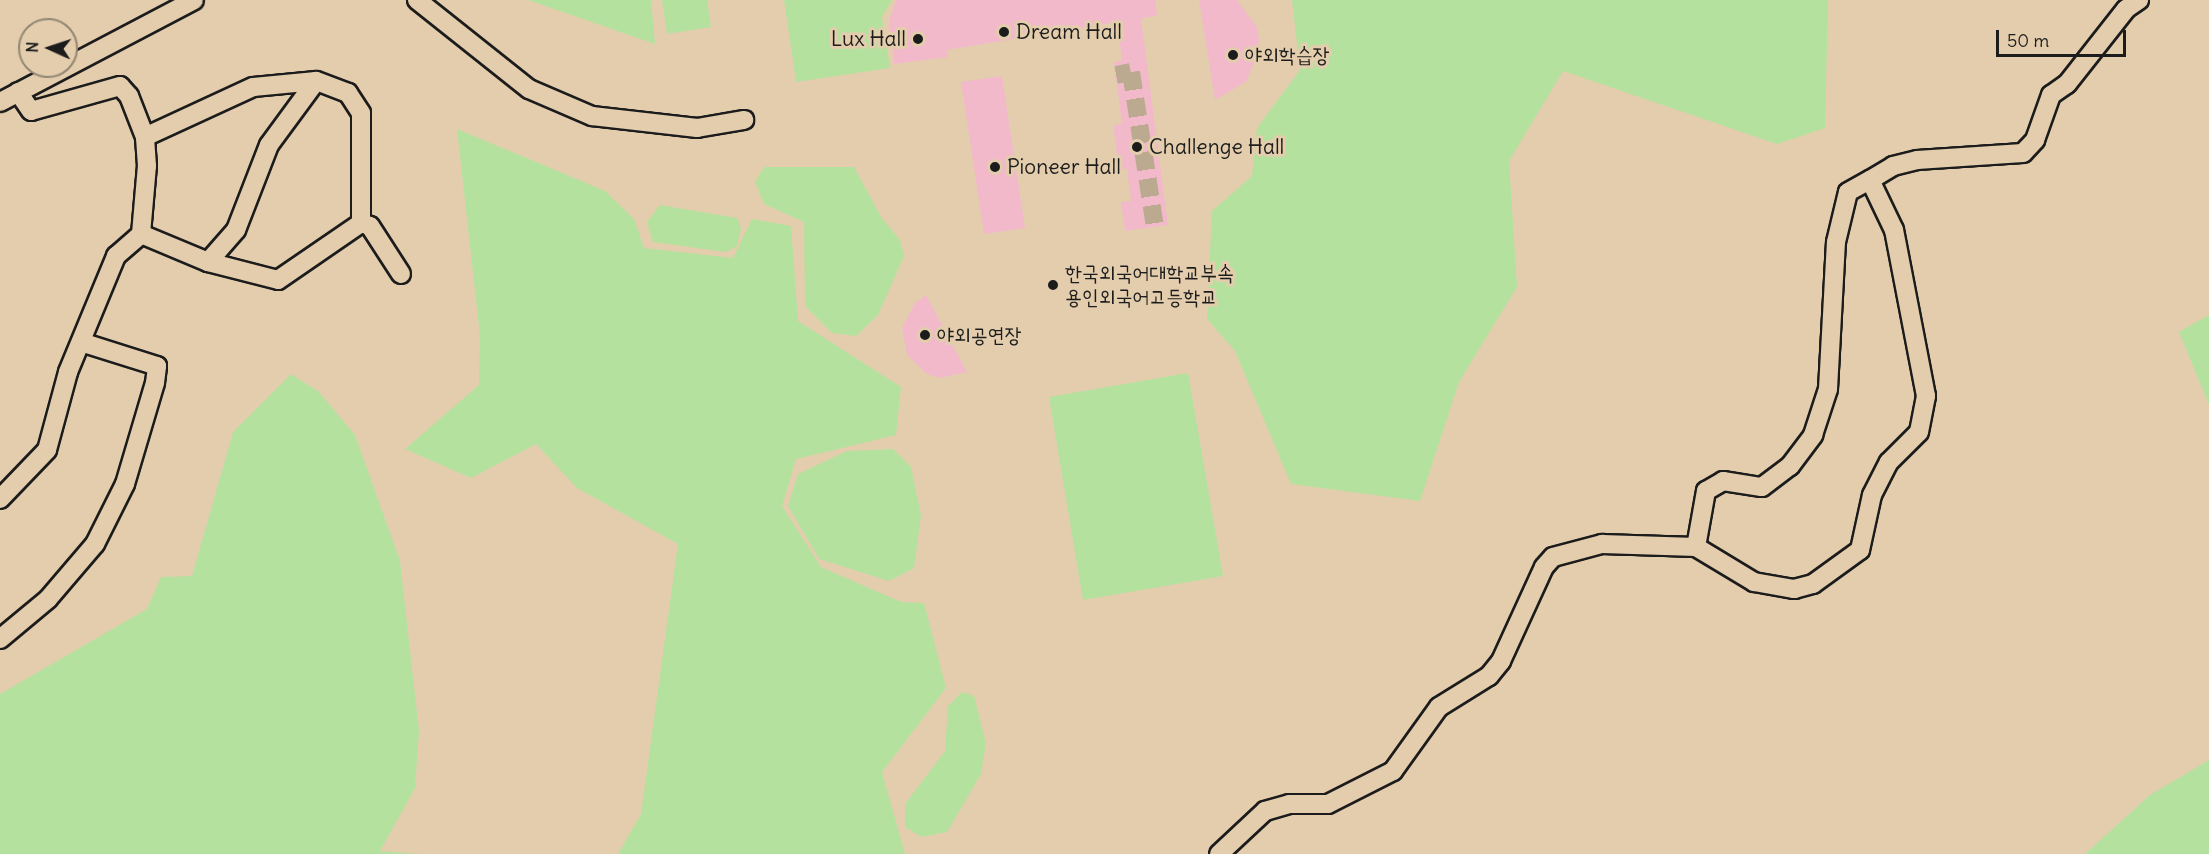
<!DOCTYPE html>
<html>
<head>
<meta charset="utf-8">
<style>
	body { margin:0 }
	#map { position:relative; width:2209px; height:854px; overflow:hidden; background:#e3cdad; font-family:Delius,"Poor Story",sans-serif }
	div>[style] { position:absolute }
	.green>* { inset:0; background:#b5e19f }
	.building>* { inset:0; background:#f2b9cb }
	.minor-tunnel>* { height:18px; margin-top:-9px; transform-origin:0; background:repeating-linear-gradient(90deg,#bbaa90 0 18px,transparent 0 27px) }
	.roads { filter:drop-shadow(2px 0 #1c1c1c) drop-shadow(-2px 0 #1c1c1c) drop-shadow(0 2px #1c1c1c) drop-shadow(0 -2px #1c1c1c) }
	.minor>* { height:18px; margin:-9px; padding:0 9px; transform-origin:9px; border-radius:9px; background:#e3cdad }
	.dots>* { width:16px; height:16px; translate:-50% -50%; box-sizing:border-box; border:3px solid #e3cdad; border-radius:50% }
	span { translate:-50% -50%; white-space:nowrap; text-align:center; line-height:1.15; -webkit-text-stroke:6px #e3cdad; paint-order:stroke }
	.poi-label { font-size:21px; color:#1c1c1c }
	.left { translate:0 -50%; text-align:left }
	.right { translate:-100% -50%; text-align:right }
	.north { position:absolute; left:18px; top:18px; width:60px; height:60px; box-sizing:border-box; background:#e3cdad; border:2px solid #938673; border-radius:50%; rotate:273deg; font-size:16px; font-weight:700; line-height:24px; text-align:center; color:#1c1c1c }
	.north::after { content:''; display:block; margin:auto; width:21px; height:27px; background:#1c1c1c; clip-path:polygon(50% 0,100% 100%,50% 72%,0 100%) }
	.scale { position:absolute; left:1996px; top:30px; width:130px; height:27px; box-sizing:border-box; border:3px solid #1c1c1c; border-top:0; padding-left:8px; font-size:18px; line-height:21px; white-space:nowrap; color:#1c1c1c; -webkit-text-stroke:4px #e3cdad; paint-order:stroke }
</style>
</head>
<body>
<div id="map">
	<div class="green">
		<div style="clip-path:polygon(528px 0,651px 0,655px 44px)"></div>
		<div style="clip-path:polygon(662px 0,707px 0,711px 27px,667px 34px)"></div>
		<div style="clip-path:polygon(784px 0,892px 0,882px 17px,890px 68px,796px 82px)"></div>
		<div style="clip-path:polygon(1292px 0,1828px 0,1825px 128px,1777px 144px,1563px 71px,1509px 161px,1517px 287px,1459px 382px,1420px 501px,1291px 484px,1235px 351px,1207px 319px,1212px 211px,1252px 176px,1257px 128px,1300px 70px)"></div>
		<div style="clip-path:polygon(457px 129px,605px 191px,634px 219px,644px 248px,733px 258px,752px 219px,791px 226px,798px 321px,901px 387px,896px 435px,796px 459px,782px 506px,821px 567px,901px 602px,924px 603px,946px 688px,882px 772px,905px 854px,618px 854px,641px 814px,678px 544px,577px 488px,536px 444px,471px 478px,405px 449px,479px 385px,480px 336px)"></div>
		<div style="clip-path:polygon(764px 167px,854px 167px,881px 217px,900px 240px,904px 256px,878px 315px,856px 336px,832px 333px,805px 306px,804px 222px,764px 204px,755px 182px)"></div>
		<div style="clip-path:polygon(660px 205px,737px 218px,741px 228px,737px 246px,726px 252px,653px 242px,647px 222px)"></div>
		<div style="clip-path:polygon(2209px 315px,2209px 405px,2179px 332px)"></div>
		<div style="clip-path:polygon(1188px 373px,1223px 576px,1083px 600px,1049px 397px)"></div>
		<div style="clip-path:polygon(291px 374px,319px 392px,355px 435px,400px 561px,419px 731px,415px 788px,380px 851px,419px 854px,0 854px,0 694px,147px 609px,161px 577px,192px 576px,233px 432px)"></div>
		<div style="clip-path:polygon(893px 449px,911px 467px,921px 515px,914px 568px,889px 581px,819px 559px,788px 506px,798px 474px,847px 451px)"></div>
		<div style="clip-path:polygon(962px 692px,974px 696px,986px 743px,981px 774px,947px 832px,922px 837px,905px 827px,905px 804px,945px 751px,948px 706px)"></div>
		<div style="clip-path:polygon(2209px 760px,2209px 854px,2085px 854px,2150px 795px)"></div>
	</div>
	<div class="building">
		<div style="clip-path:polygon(896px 0,1155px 0,1157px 16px,1141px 18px,1168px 225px,1125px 231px,1121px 202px,1131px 201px,1127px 169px,1119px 170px,1113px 125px,1122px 124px,1114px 62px,1122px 61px,1117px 22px,947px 50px,948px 57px,894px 64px,889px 21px)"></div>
		<div style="clip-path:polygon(1199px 0,1237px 0,1257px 27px,1260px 46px,1247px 81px,1215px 100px)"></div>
		<div style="clip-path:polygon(1002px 76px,1025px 228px,984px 234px,961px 82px)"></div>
		<div style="clip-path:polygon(926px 295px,967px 372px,940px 378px,927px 374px,907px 355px,902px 328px,915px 303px)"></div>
	</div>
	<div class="minor-tunnel">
		<div style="left:1116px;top:75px;width:15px;rotate:-11deg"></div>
		<div style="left:1131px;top:72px;width:157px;rotate:81.2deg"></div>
	</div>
	<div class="roads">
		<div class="minor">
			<div style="left:417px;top:0;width:143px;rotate:38.5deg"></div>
			<div style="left:529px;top:89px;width:69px;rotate:23.2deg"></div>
			<div style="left:592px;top:116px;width:106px;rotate:6.5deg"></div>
			<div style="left:697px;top:128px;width:48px;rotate:-9.7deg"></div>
			<div style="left:0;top:102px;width:219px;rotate:-27.7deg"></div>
			<div style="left:361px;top:223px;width:9px;rotate:18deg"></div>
			<div style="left:370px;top:226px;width:57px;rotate:57.1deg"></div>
			<div style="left:141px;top:234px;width:73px;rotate:22.7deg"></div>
			<div style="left:208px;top:262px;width:72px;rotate:14.4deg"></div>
			<div style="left:278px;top:280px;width:101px;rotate:-34.5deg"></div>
			<div style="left:361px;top:223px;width:110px;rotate:-90deg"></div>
			<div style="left:361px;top:113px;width:24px;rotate:-123deg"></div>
			<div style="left:348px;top:93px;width:34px;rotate:-159deg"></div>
			<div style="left:316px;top:81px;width:63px;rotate:174.6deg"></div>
			<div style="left:253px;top:87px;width:119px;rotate:155.2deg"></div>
			<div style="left:208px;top:262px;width:43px;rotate:-48.8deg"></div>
			<div style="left:236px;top:230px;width:91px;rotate:-68.8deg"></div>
			<div style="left:269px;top:145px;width:79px;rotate:-53.7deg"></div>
			<div style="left:0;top:499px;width:68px;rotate:-46.2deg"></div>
			<div style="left:47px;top:450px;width:81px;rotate:-74.9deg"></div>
			<div style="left:68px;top:372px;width:126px;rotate:-67.5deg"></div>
			<div style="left:116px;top:256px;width:33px;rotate:-41deg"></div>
			<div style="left:141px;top:234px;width:68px;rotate:-85deg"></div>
			<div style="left:147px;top:166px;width:29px;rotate:-94deg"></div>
			<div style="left:145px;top:137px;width:44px;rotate:-111.3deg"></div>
			<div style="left:129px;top:96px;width:13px;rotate:-132deg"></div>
			<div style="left:120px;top:86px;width:92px;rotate:164.3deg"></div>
			<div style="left:31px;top:111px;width:23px;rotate:-124deg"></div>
			<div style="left:1696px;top:547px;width:57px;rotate:-79.9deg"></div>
			<div style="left:1706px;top:491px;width:20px;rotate:-30deg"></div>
			<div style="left:1723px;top:481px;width:39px;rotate:9deg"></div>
			<div style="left:1762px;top:487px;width:35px;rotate:-37deg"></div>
			<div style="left:1790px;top:466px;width:39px;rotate:-53deg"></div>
			<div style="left:1813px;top:435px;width:48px;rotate:-71.9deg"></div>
			<div style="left:1828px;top:389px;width:147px;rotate:-86.9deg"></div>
			<div style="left:1836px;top:242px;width:51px;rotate:-76.5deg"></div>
			<div style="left:1848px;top:192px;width:25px;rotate:-29deg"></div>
			<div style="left:0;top:639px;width:62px;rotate:-39.8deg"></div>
			<div style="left:48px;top:599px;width:72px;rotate:-49.5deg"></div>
			<div style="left:95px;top:544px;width:67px;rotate:-63.4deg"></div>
			<div style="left:125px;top:484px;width:105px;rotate:-73.5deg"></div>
			<div style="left:155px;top:383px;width:17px;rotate:-83deg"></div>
			<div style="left:157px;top:366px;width:77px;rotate:-162.5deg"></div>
			<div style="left:1219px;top:854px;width:63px;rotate:-43.1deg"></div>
			<div style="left:1265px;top:811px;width:25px;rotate:-16deg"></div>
			<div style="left:1289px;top:804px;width:39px"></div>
			<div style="left:1328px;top:804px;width:73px;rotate:-26.9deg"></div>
			<div style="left:1393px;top:771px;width:79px;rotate:-54.3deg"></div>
			<div style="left:1439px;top:707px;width:59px;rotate:-31.8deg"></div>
			<div style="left:1489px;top:676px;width:19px;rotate:-51deg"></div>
			<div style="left:1501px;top:661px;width:103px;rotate:-65.4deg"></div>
			<div style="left:1544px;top:567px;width:13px;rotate:-48deg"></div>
			<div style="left:1553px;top:557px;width:51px;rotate:-14.9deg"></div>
			<div style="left:1602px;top:544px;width:94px;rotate:1.8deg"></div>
			<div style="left:1696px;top:547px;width:68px;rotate:31.1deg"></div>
			<div style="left:1754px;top:582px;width:41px;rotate:9.9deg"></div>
			<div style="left:1794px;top:589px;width:20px;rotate:-15deg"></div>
			<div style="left:1813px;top:584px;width:58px;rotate:-35.9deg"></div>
			<div style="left:1860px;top:550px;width:56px;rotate:-77.7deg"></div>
			<div style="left:1872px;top:495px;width:37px;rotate:-63deg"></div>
			<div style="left:1889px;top:462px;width:42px;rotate:-45deg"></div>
			<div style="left:1919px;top:432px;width:37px;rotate:-79deg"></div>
			<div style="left:1926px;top:396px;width:169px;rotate:-100.9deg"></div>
			<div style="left:1894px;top:230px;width:55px;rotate:-115.6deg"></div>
			<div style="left:1870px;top:180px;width:27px;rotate:-31deg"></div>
			<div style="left:1893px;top:166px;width:25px;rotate:-14deg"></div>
			<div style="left:1917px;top:160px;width:106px;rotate:-3.8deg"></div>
			<div style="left:2023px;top:153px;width:18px;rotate:-47deg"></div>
			<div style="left:2035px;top:140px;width:48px;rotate:-70.4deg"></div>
			<div style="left:2051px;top:95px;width:19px;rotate:-35deg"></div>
			<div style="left:2067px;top:84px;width:95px;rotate:-51.8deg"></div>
			<div style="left:2126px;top:9px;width:16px;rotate:-35deg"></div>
		</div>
	</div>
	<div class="dots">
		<div style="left:1004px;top:32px;background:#1c1c1c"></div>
		<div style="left:918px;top:39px;background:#1c1c1c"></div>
		<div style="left:1233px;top:55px;background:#1c1c1c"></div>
		<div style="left:1137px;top:147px;background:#1c1c1c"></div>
		<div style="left:995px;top:167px;background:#1c1c1c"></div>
		<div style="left:1053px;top:285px;background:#1c1c1c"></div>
		<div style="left:925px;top:335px;background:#1c1c1c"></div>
	</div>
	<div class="poi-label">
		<span class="left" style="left:1016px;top:32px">Dream Hall</span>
		<span class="right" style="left:906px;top:39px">Lux Hall</span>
		<span class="left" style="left:1245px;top:55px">야외학습장</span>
		<span class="left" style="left:1149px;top:147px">Challenge Hall</span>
		<span class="left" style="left:1007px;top:167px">Pioneer Hall</span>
		<span class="left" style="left:1065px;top:285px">한국외국어대학교부속<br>용인외국어고등학교</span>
		<span class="left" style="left:937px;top:335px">야외공연장</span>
	</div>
	<div class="north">N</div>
	<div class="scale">50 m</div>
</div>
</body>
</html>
